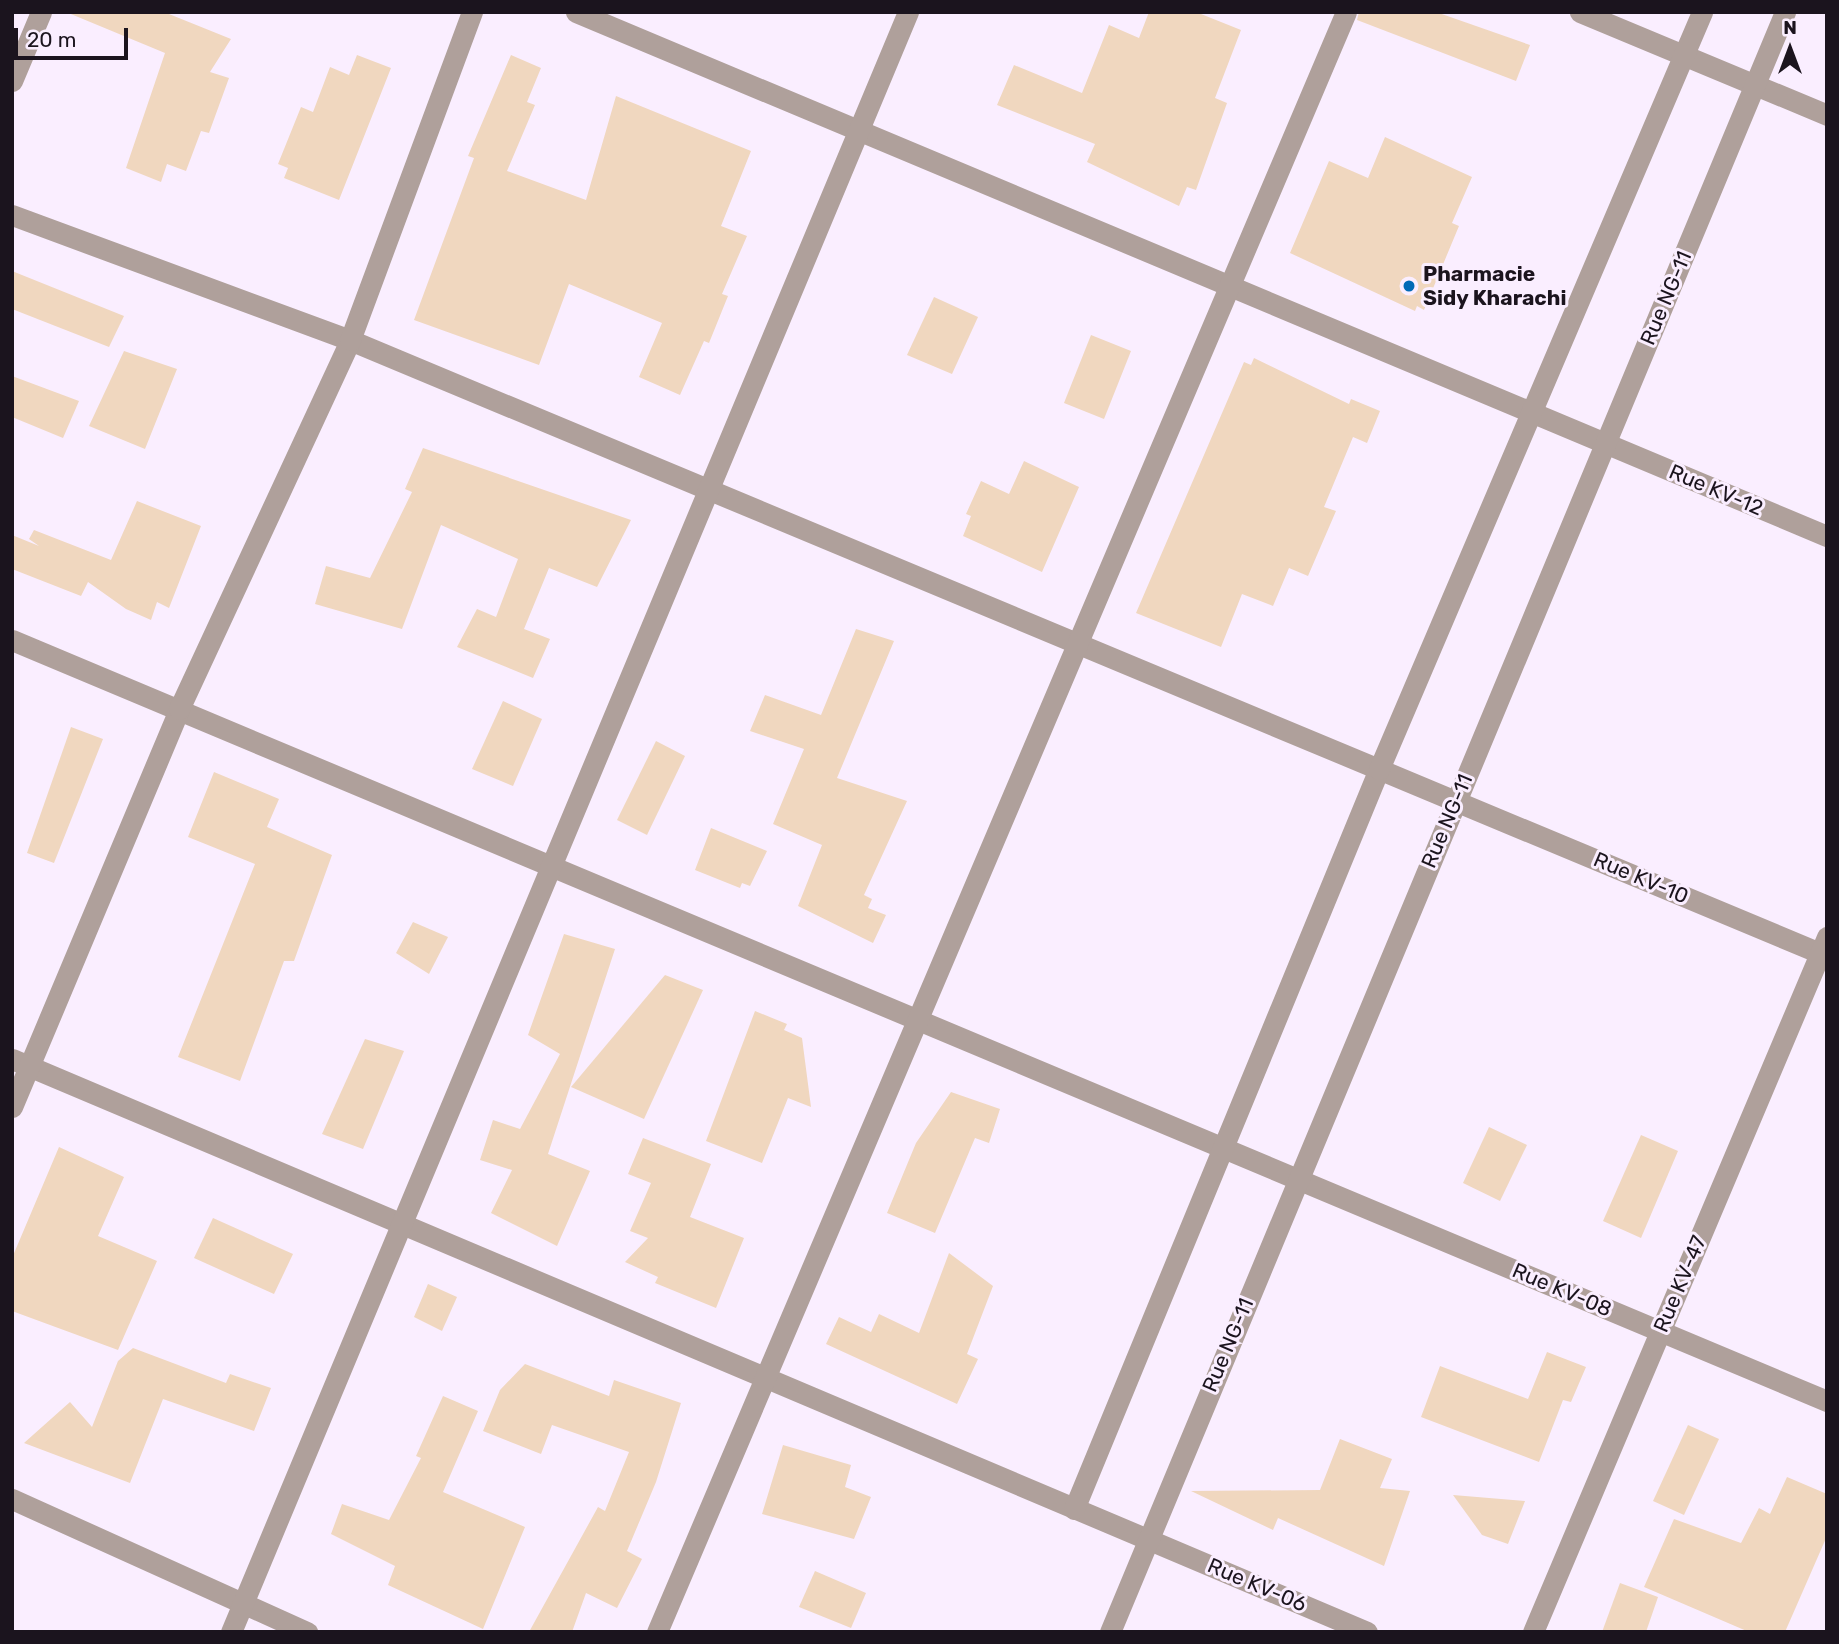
<!DOCTYPE html>
<html>
<head>
<meta charset="utf-8">
<style>
	body { margin:0 }
	#map { position:relative; width:1839px; height:1644px; overflow:hidden; background:#faeeff; font-family:Rubik,sans-serif }
	div>[style] { position:absolute }
	.building>* { inset:0; background:#f0d7bf }
	.minor>* { height:21px; margin:-10.5px; padding:0 10.5px; transform-origin:10.5px; border-radius:10.5px; background:#afa09b }
	.dots>* { width:19px; height:19px; translate:-50% -50%; box-sizing:border-box; border:4px solid #faeeff; border-radius:50% }
	span { translate:-50% -50%; white-space:nowrap; text-align:center; line-height:1.15; -webkit-text-stroke:6px #faeeff; paint-order:stroke }
	.poi-label { font-size:21px; color:#1b141e; font-weight:700 }
	.left { translate:0 -50%; text-align:left }
	.street-label { font-size:21px; color:#1b141e }
	.frame { position:absolute; inset:0; border:14px solid #1b141e; pointer-events:none }
	.north { position:absolute; left:1755px; top:14px; width:70px; height:70px; -webkit-text-stroke:5px #faeeff; paint-order:stroke; rotate:0deg; font-size:19px; font-weight:700; line-height:28px; text-align:center; color:#1b141e }
	.north::after { content:''; display:block; margin:auto; width:24px; height:32px; background:#1b141e; clip-path:polygon(50% 0,100% 100%,50% 72%,0 100%) }
	.scale { position:absolute; left:14px; top:28px; width:114px; height:32px; box-sizing:border-box; border:4px solid #1b141e; border-top:0; padding-left:9px; font-size:21px; line-height:24px; white-space:nowrap; color:#1b141e; -webkit-text-stroke:5px #faeeff; paint-order:stroke }
</style>
</head>
<body>
<div id="map">
	<div class="building">
		<div style="clip-path:polygon(66px 12px,164px 12px,231px 39px,210px 72px,229px 78px,209px 133px,201px 131px,186px 171px,167px 164px,161px 182px,126px 168px,165px 53px)"></div>
		<div style="clip-path:polygon(1149px 12px,1196px 12px,1241px 30px,1215px 98px,1227px 103px,1196px 190px,1187px 187px,1179px 206px,1087px 162px,1095px 144px,997px 105px,1014px 65px,1082px 93px,1109px 25px,1139px 38px)"></div>
		<div style="clip-path:polygon(1359px 12px,1436px 12px,1530px 45px,1516px 81px,1357px 20px)"></div>
		<div style="clip-path:polygon(357px 55px,391px 68px,339px 200px,284px 178px,288px 168px,278px 164px,301px 107px,313px 112px,330px 67px,349px 75px)"></div>
		<div style="clip-path:polygon(511px 55px,541px 68px,527px 102px,535px 105px,507px 171px,586px 200px,616px 96px,751px 151px,721px 226px,747px 236px,722px 294px,728px 296px,709px 343px,704px 341px,680px 395px,639px 377px,662px 323px,569px 284px,539px 365px,414px 320px,474px 158px,468px 156px)"></div>
		<div style="clip-path:polygon(1385px 137px,1472px 177px,1452px 223px,1459px 226px,1424px 310px,1417px 306px,1415px 311px,1290px 253px,1329px 161px,1368px 178px)"></div>
		<div style="clip-path:polygon(12px 271px,124px 316px,109px 347px,12px 309px)"></div>
		<div style="clip-path:polygon(934px 297px,978px 317px,952px 374px,907px 355px)"></div>
		<div style="clip-path:polygon(1091px 335px,1131px 351px,1104px 419px,1064px 403px)"></div>
		<div style="clip-path:polygon(124px 351px,177px 369px,145px 449px,89px 426px)"></div>
		<div style="clip-path:polygon(1254px 358px,1349px 404px,1351px 399px,1380px 411px,1367px 443px,1353px 437px,1324px 507px,1336px 511px,1308px 576px,1289px 568px,1273px 606px,1242px 594px,1221px 647px,1136px 613px,1244px 362px,1251px 365px)"></div>
		<div style="clip-path:polygon(12px 376px,79px 401px,63px 438px,12px 417px)"></div>
		<div style="clip-path:polygon(423px 448px,631px 520px,597px 587px,549px 568px,524px 629px,550px 639px,533px 678px,457px 647px,477px 609px,496px 617px,518px 559px,441px 525px,402px 629px,315px 604px,326px 566px,370px 578px,412px 492px,405px 489px)"></div>
		<div style="clip-path:polygon(1024px 461px,1079px 487px,1042px 572px,963px 536px,971px 516px,966px 514px,981px 481px,1009px 494px)"></div>
		<div style="clip-path:polygon(137px 501px,201px 526px,169px 608px,157px 602px,151px 620px,126px 609px,88px 582px,81px 596px,12px 569px,12px 535px,39px 546px,29px 539px,34px 530px,111px 560px)"></div>
		<div style="clip-path:polygon(856px 629px,894px 641px,837px 778px,907px 801px,864px 895px,872px 899px,868px 908px,886px 915px,873px 943px,798px 906px,822px 845px,773px 824px,804px 749px,750px 731px,765px 695px,821px 715px)"></div>
		<div style="clip-path:polygon(503px 701px,542px 719px,513px 786px,472px 769px)"></div>
		<div style="clip-path:polygon(71px 727px,103px 739px,54px 863px,27px 853px)"></div>
		<div style="clip-path:polygon(656px 741px,685px 756px,647px 835px,617px 820px)"></div>
		<div style="clip-path:polygon(214px 772px,279px 799px,267px 827px,332px 855px,294px 961px,284px 961px,240px 1081px,178px 1057px,255px 864px,188px 837px)"></div>
		<div style="clip-path:polygon(711px 828px,767px 851px,750px 886px,742px 883px,740px 888px,695px 870px)"></div>
		<div style="clip-path:polygon(413px 922px,448px 937px,429px 974px,396px 953px)"></div>
		<div style="clip-path:polygon(564px 934px,615px 949px,548px 1154px,590px 1171px,557px 1246px,491px 1213px,512px 1170px,480px 1160px,493px 1120px,520px 1129px,560px 1054px,528px 1035px)"></div>
		<div style="clip-path:polygon(665px 975px,703px 990px,644px 1119px,571px 1087px)"></div>
		<div style="clip-path:polygon(755px 1011px,787px 1024px,784px 1030px,802px 1038px,811px 1107px,788px 1098px,762px 1163px,706px 1141px)"></div>
		<div style="clip-path:polygon(365px 1039px,404px 1051px,363px 1149px,322px 1134px)"></div>
		<div style="clip-path:polygon(951px 1092px,1000px 1109px,989px 1143px,975px 1138px,935px 1233px,887px 1213px,916px 1143px)"></div>
		<div style="clip-path:polygon(1489px 1127px,1527px 1145px,1500px 1201px,1463px 1183px)"></div>
		<div style="clip-path:polygon(1641px 1135px,1678px 1151px,1641px 1238px,1603px 1221px)"></div>
		<div style="clip-path:polygon(643px 1138px,711px 1164px,690px 1217px,744px 1238px,716px 1308px,655px 1283px,658px 1277px,625px 1262px,648px 1238px,630px 1231px,651px 1183px,628px 1174px)"></div>
		<div style="clip-path:polygon(59px 1147px,124px 1177px,98px 1236px,157px 1261px,118px 1350px,12px 1311px,12px 1258px)"></div>
		<div style="clip-path:polygon(213px 1218px,293px 1254px,274px 1294px,194px 1258px)"></div>
		<div style="clip-path:polygon(949px 1253px,993px 1286px,967px 1354px,978px 1359px,957px 1404px,826px 1344px,839px 1317px,871px 1332px,879px 1314px,919px 1333px)"></div>
		<div style="clip-path:polygon(428px 1284px,457px 1297px,442px 1331px,414px 1317px)"></div>
		<div style="clip-path:polygon(133px 1348px,226px 1383px,230px 1374px,271px 1388px,254px 1431px,163px 1399px,130px 1483px,24px 1443px,70px 1402px,92px 1427px,118px 1361px)"></div>
		<div style="clip-path:polygon(1547px 1352px,1586px 1367px,1571px 1402px,1563px 1400px,1539px 1462px,1421px 1417px,1440px 1366px,1528px 1399px)"></div>
		<div style="clip-path:polygon(525px 1364px,609px 1396px,614px 1380px,681px 1403px,656px 1482px,627px 1551px,642px 1559px,617px 1608px,586px 1593px,572px 1632px,529px 1632px,598px 1507px,605px 1511px,629px 1452px,552px 1425px,541px 1454px,483px 1431px,500px 1390px)"></div>
		<div style="clip-path:polygon(443px 1396px,478px 1411px,443px 1492px,525px 1527px,483px 1629px,388px 1585px,395px 1566px,331px 1534px,342px 1504px,389px 1520px,421px 1458px,416px 1456px)"></div>
		<div style="clip-path:polygon(1688px 1425px,1719px 1439px,1684px 1515px,1653px 1501px)"></div>
		<div style="clip-path:polygon(1340px 1439px,1392px 1459px,1380px 1488px,1410px 1491px,1384px 1566px,1278px 1518px,1273px 1530px,1191px 1491px,1320px 1490px)"></div>
		<div style="clip-path:polygon(783px 1445px,851px 1465px,845px 1487px,871px 1497px,854px 1539px,762px 1514px)"></div>
		<div style="clip-path:polygon(1787px 1477px,1827px 1494px,1827px 1536px,1785px 1632px,1749px 1632px,1644px 1587px,1674px 1519px,1741px 1543px,1759px 1508px,1770px 1514px)"></div>
		<div style="clip-path:polygon(1453px 1495px,1525px 1501px,1508px 1544px,1482px 1535px)"></div>
		<div style="clip-path:polygon(815px 1571px,866px 1593px,851px 1628px,799px 1607px)"></div>
		<div style="clip-path:polygon(1620px 1583px,1658px 1597px,1646px 1632px,1602px 1632px)"></div>
	</div>
	<div class="minor">
		<div style="left:576px;top:12px;width:1356px;rotate:22.73deg"></div>
		<div style="left:1580px;top:12px;width:268px;rotate:22.6deg"></div>
		<div style="left:12px;top:81px;width:75px;rotate:-67.2deg"></div>
		<div style="left:12px;top:215px;width:360px;rotate:20.3deg"></div>
		<div style="left:350px;top:340px;width:1600px;rotate:22.64deg"></div>
		<div style="left:12px;top:640px;width:1968px;rotate:22.75deg"></div>
		<div style="left:12px;top:1059px;width:1471px;rotate:22.92deg"></div>
		<div style="left:12px;top:1107px;width:432px;rotate:-67.2deg"></div>
		<div style="left:179px;top:709px;width:407px;rotate:-65.1deg"></div>
		<div style="left:350px;top:340px;width:350px;rotate:-69.6deg"></div>
		<div style="left:12px;top:1499px;width:324px;rotate:24.3deg"></div>
		<div style="left:1074px;top:1509px;width:800px;rotate:-67.6deg"></div>
		<div style="left:1379px;top:769px;width:823px;rotate:-66.89deg"></div>
		<div style="left:231px;top:1632px;width:1756px;rotate:-67.32deg"></div>
		<div style="left:657px;top:1632px;width:1760px;rotate:-66.96deg"></div>
		<div style="left:1110px;top:1632px;width:1755px;rotate:-67.38deg"></div>
		<div style="left:1533px;top:1632px;width:755px;rotate:-67.07deg"></div>
	</div>
	<div class="dots">
		<div style="left:1409px;top:286px;background:#016ab6"></div>
	</div>
	<div class="poi-label">
		<span class="left" style="left:1423px;top:286px">Pharmacie<br>Sidy Kharachi</span>
	</div>
	<div class="street-label">
		<span style="left:1666px;top:298px;rotate:-67deg">Rue NG-11</span>
		<span style="left:1716px;top:490px;rotate:23deg">Rue KV-12</span>
		<span style="left:1447px;top:821px;rotate:-67deg">Rue NG-11</span>
		<span style="left:1641px;top:878px;rotate:23deg">Rue KV-10</span>
		<span style="left:1680px;top:1284px;rotate:-67deg">Rue KV-47</span>
		<span style="left:1562px;top:1290px;rotate:23deg">Rue KV-08</span>
		<span style="left:1228px;top:1345px;rotate:-67deg">Rue NG-11</span>
		<span style="left:1257px;top:1585px;rotate:23deg">Rue KV-06</span>
	</div>
	<div class="frame"></div>
	<div class="north">N</div>
	<div class="scale">20 m</div>
</div>
</body>
</html>
